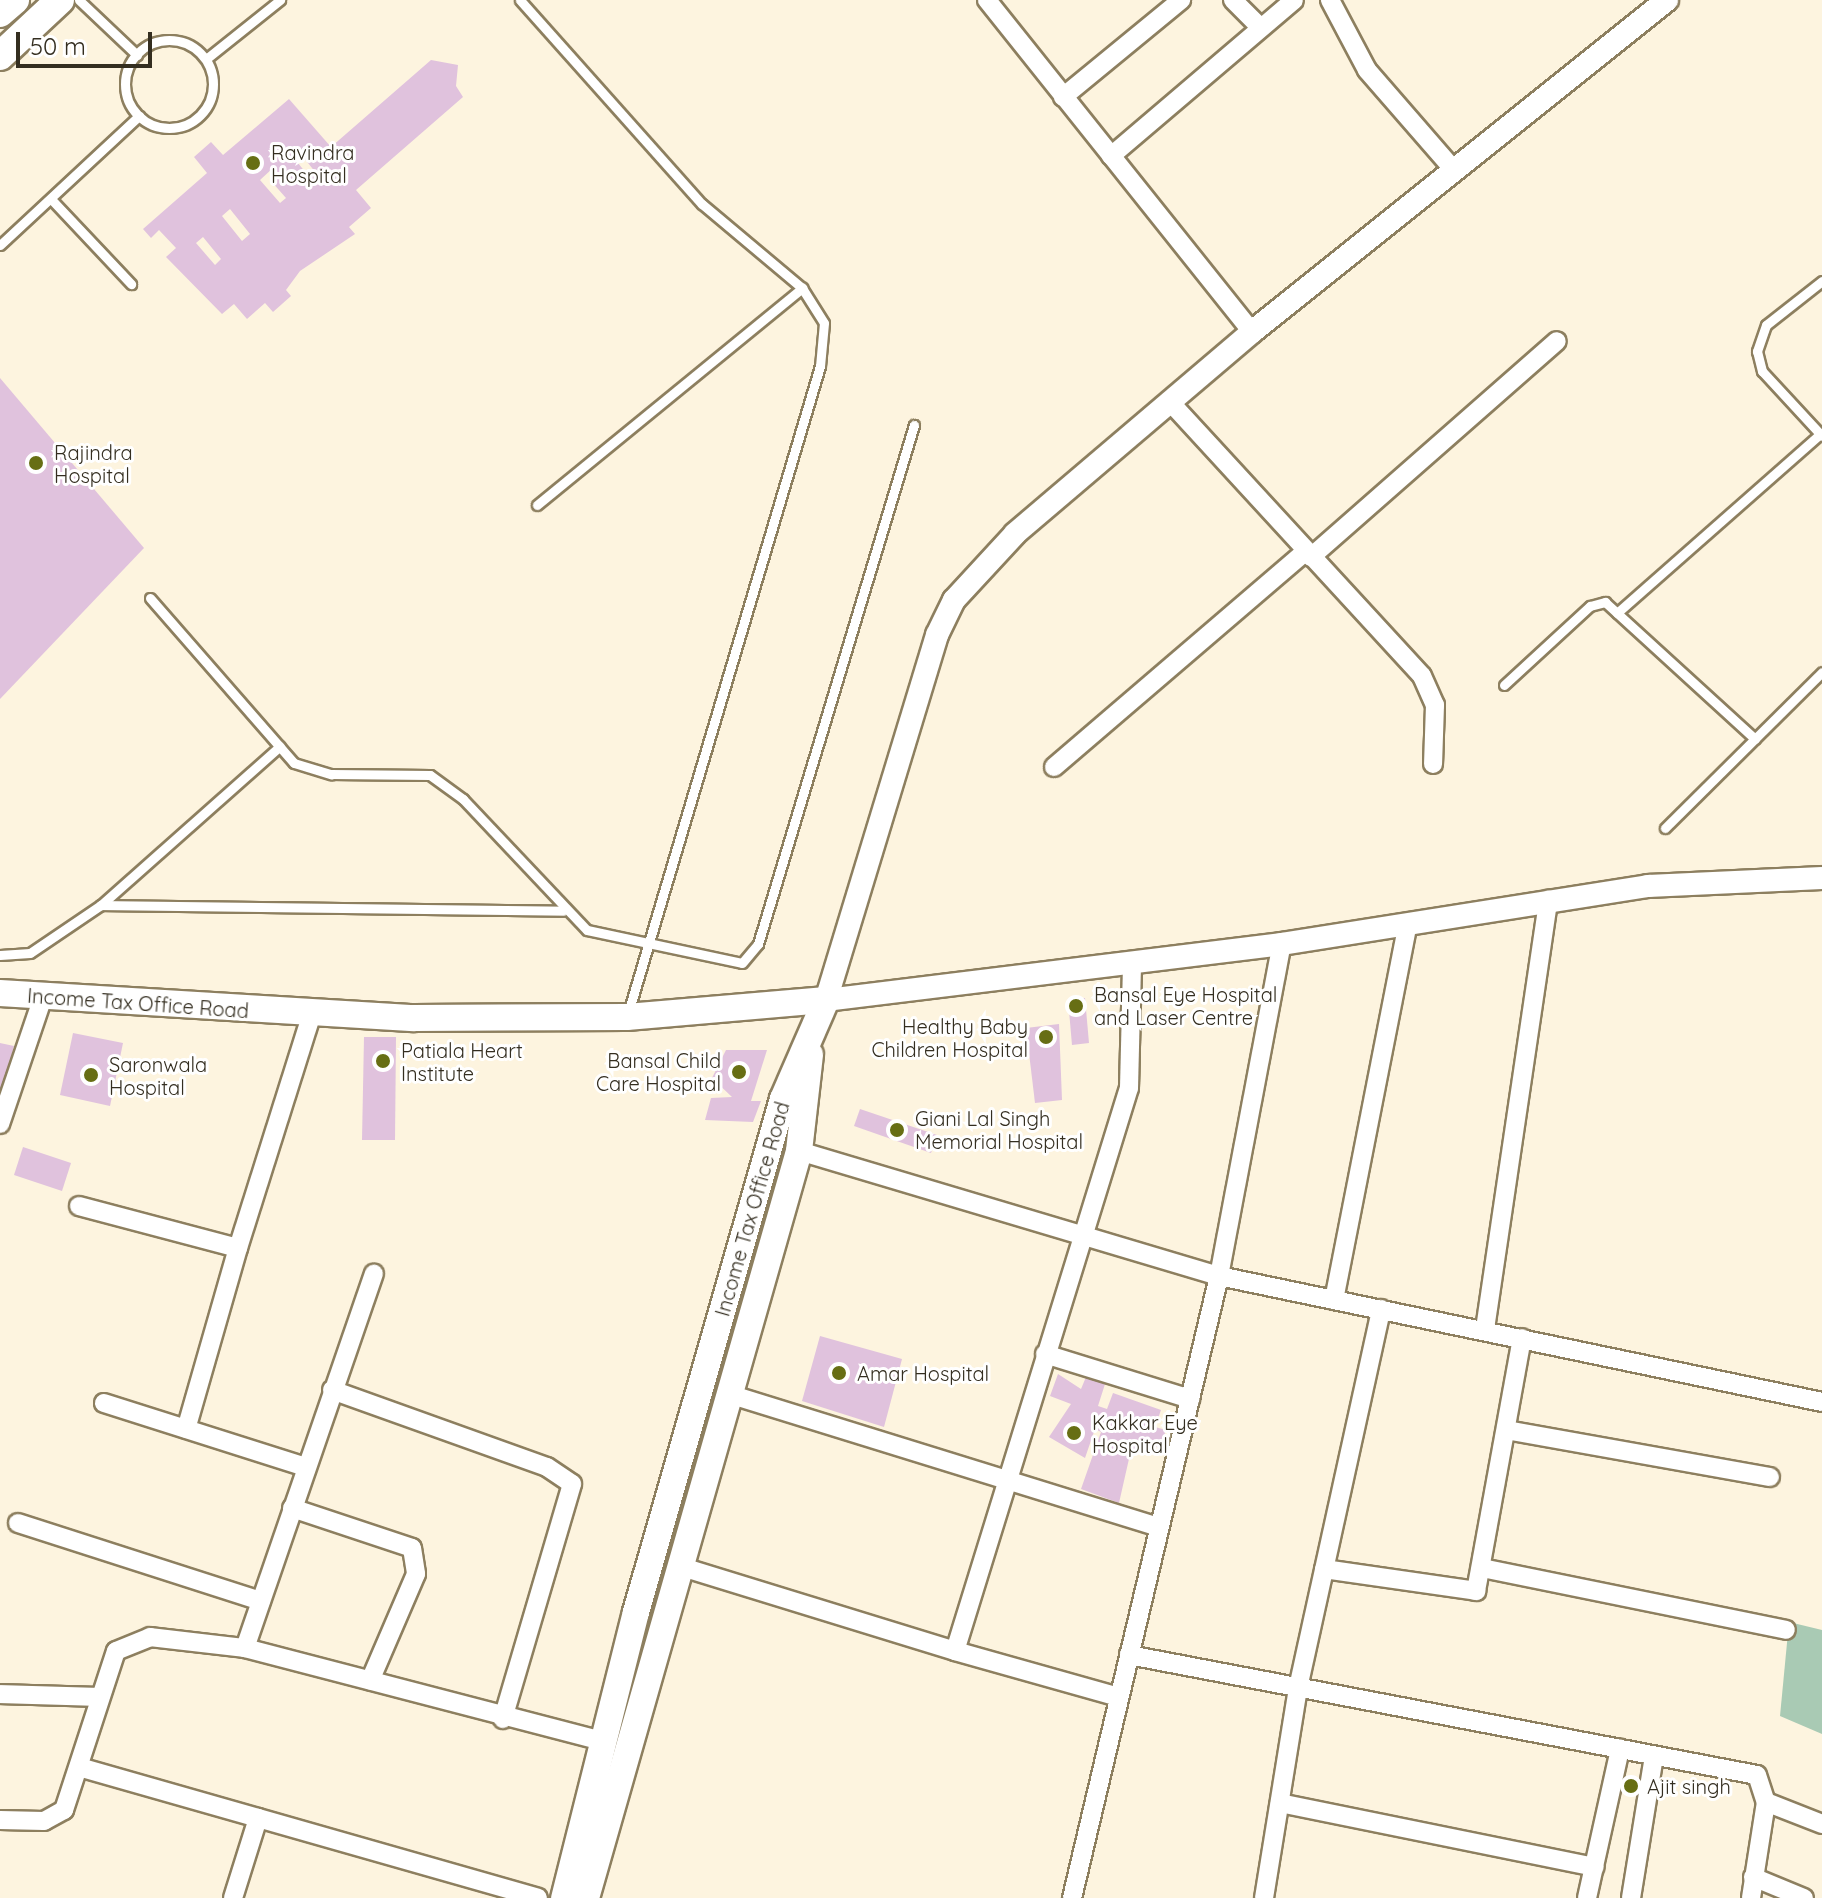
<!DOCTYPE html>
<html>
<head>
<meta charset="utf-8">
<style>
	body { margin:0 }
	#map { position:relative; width:1822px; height:1898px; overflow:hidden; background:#fdf4df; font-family:Quicksand,sans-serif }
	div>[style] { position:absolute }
	.forest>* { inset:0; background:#a9cab4 }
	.building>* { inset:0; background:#e0c2dd }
	.roads { filter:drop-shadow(2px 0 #8d7f5f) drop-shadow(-2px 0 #8d7f5f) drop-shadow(0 2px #8d7f5f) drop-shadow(0 -2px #8d7f5f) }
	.service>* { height:9px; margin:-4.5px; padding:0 4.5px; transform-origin:4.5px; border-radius:4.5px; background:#fff }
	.service>.ring { margin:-4.5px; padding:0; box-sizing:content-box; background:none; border:9px solid #fff; border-radius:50% }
	.minor>* { height:18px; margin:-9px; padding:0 9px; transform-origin:9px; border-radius:9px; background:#fff }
	.tertiary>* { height:22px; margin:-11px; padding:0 11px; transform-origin:11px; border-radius:11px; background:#fff }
	.secondary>* { height:26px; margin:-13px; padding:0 13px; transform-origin:13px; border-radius:13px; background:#fff }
	.primary>* { height:28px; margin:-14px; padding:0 14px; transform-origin:14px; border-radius:14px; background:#fff }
	.dots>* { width:22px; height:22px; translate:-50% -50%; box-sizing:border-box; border:4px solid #fff; border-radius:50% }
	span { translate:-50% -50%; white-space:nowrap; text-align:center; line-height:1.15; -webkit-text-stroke:6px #fff; paint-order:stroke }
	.poi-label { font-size:20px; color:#342e20 }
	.left { translate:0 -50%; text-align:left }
	.right { translate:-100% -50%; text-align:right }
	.street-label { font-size:20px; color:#342e20 }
	.scale { position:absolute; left:16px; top:32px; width:136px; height:36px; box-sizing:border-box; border:4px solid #342e20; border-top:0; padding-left:10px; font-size:24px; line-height:28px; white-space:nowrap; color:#342e20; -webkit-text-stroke:6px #fff; paint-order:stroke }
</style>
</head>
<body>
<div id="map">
	<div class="forest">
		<div style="clip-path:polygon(1789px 1622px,1822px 1630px,1822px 1734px,1780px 1716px)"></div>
	</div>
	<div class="building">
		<div style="clip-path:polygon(evenodd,431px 60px,458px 65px,456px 86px,463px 97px,356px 190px,371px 208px,349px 227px,355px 234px,300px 271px,286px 290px,291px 296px,273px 312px,265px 303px,247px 319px,234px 304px,222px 314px,166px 257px,176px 248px,159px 230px,151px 238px,143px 229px,207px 173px,194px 157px,211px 142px,223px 155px,289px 99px,331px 147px,431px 60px,300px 153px,316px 173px,310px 178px,294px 158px,300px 153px,431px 60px,273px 168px,279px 175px,271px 181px,286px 198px,280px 203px,260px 180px,273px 168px,431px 60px,230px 209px,250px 234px,242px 241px,222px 216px,230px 209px,431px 60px,203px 237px,221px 259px,215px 265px,196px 243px,203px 237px)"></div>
		<div style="clip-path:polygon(0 378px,144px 548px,0 699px)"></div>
		<div style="clip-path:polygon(1085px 998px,1089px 1043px,1072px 1045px,1068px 999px)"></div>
		<div style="clip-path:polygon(1059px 1024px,1062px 1100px,1035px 1103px,1026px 1028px)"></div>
		<div style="clip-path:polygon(73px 1033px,123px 1043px,110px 1106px,60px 1095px)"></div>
		<div style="clip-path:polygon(364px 1037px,396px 1037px,395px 1140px,362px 1140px)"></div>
		<div style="clip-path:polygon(0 1043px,14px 1046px,1px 1095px,0 1095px)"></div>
		<div style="clip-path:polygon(726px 1050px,767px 1050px,751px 1101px,761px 1101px,753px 1122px,705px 1120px,711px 1098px,732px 1097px,712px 1078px)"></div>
		<div style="clip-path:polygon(860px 1109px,937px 1135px,931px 1153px,854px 1126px)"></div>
		<div style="clip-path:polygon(23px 1147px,71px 1163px,62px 1191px,14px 1175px)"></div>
		<div style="clip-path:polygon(820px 1336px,902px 1359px,884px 1427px,802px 1401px)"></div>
		<div style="clip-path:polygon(1058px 1374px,1081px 1389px,1086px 1377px,1105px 1384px,1098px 1406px,1107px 1409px,1113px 1393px,1161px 1410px,1155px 1427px,1166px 1430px,1160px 1448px,1143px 1443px,1139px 1453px,1131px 1450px,1119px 1503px,1081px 1489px,1101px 1432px,1095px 1429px,1085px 1458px,1049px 1437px,1071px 1404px,1050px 1396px)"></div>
	</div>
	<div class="roads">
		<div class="service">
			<div style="left:79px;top:0;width:80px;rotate:43.5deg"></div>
			<div style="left:520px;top:0;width:273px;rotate:48.3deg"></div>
			<div style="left:702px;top:204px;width:131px;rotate:40deg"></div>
			<div style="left:802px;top:288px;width:41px;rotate:57.8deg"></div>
			<div style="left:824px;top:323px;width:43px;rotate:95.3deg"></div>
			<div style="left:820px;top:366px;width:675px;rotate:106.53deg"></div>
			<div class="ring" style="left:125px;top:40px;width:79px;height:79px"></div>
			<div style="left:206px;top:59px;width:95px;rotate:-38.6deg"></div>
			<div style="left:51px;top:199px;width:117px;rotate:46.7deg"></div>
			<div style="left:0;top:245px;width:190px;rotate:-42.9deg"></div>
			<div style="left:1822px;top:281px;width:71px;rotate:141.8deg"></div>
			<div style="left:1766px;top:325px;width:28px;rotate:109deg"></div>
			<div style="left:1757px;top:351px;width:21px;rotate:76deg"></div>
			<div style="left:1762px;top:371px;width:88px;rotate:47.3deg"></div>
			<div style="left:537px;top:505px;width:343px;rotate:-39.3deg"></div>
			<div style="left:150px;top:598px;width:219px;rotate:48.9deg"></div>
			<div style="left:294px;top:763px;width:39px;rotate:17deg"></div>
			<div style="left:331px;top:774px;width:99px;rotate:0.6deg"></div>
			<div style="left:430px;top:775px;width:41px;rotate:36deg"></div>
			<div style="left:463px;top:799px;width:180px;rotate:46.6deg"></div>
			<div style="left:587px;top:930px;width:158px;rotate:12deg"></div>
			<div style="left:742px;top:963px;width:25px;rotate:-50deg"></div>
			<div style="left:758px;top:944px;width:542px;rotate:-73.27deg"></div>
			<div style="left:1617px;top:613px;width:271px;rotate:-41.4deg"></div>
			<div style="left:1504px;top:685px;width:117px;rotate:-42.6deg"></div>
			<div style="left:1590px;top:606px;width:16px;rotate:-15deg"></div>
			<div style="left:1605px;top:602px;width:203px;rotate:42.4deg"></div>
			<div style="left:1665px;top:828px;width:221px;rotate:-44.8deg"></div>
			<div style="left:101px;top:905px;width:462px;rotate:0.7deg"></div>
			<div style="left:0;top:955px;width:30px;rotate:-4deg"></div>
			<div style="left:30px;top:953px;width:86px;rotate:-34.1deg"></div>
			<div style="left:101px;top:905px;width:239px;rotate:-41.6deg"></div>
		</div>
		<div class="minor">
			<div style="left:987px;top:0;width:425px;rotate:51.4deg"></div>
			<div style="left:1233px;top:0;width:38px;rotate:45deg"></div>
			<div style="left:1330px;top:0;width:79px;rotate:62.1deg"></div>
			<div style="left:1367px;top:70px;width:131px;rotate:49deg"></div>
			<div style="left:1063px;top:97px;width:153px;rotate:-39.4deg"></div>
			<div style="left:1111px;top:156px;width:240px;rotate:-40.4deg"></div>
			<div style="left:1172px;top:404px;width:369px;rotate:47.4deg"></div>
			<div style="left:1422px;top:676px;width:32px;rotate:66deg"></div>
			<div style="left:1435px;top:705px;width:59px;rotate:91.9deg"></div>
			<div style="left:1311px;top:557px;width:327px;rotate:-41.3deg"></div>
			<div style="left:1054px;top:767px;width:332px;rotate:-40.6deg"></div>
			<div style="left:0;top:1124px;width:134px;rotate:-71.3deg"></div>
			<div style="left:799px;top:1151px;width:438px;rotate:16.6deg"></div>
			<div style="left:1219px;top:1276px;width:616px;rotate:11.8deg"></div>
			<div style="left:79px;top:1206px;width:164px;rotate:14.8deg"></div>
			<div style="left:238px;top:1248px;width:188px;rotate:106deg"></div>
			<div style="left:238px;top:1248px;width:246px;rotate:-72.5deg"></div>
			<div style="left:1334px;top:1300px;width:383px;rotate:-78.9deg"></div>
			<div style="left:1485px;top:1329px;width:434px;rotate:-81.6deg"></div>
			<div style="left:1045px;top:1354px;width:152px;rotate:17.2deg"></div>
			<div style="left:332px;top:1390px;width:228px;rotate:19.7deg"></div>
			<div style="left:547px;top:1467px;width:30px;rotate:34deg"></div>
			<div style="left:572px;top:1484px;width:245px;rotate:106.4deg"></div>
			<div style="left:729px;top:1394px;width:450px;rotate:17.2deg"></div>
			<div style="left:104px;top:1403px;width:212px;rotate:17.6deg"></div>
			<div style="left:1506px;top:1430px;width:268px;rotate:10.1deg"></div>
			<div style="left:292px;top:1508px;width:126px;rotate:18.4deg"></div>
			<div style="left:412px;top:1548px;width:26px;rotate:81deg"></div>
			<div style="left:416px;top:1574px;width:116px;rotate:113.3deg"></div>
			<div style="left:18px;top:1523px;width:255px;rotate:17.8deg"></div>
			<div style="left:679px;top:1566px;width:289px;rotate:17.1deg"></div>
			<div style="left:955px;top:1651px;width:589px;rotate:-72.83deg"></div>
			<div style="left:1129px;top:1088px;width:126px;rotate:-88.6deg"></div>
			<div style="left:1482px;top:1568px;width:310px;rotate:11.5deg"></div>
			<div style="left:1324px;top:1569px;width:154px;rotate:8.2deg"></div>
			<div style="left:1476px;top:1591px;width:257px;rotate:-79.7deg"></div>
			<div style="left:245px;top:1648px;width:396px;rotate:-71deg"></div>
			<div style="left:955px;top:1651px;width:170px;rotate:15.7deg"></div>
			<div style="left:1129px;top:1655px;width:639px;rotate:10.82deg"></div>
			<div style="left:1757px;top:1775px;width:28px;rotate:72deg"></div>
			<div style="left:1766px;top:1802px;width:97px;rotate:98.9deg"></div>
			<div style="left:0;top:1694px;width:100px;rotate:1.7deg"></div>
			<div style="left:79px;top:1767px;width:477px;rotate:15.9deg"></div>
			<div style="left:1766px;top:1802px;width:60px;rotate:21.4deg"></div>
			<div style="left:1280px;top:1803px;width:321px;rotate:11.5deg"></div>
			<div style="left:0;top:1820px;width:44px;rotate:1.3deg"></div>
			<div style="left:44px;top:1821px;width:23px;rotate:-29deg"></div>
			<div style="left:64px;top:1810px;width:167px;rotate:-71.9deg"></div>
			<div style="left:116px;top:1651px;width:37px;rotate:-22deg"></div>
			<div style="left:150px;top:1637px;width:96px;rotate:6.6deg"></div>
			<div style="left:245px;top:1648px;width:373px;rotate:14.6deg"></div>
			<div style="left:1753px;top:1877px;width:55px;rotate:22.4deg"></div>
			<div style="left:233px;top:1898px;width:84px;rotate:-72.6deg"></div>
			<div style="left:1072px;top:1898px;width:639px;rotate:-76.7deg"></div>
			<div style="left:1219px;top:1276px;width:338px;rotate:-79.3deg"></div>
			<div style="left:1264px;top:1898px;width:213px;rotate:-80.8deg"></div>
			<div style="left:1298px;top:1688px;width:388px;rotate:-77.6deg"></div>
			<div style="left:1587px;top:1898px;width:153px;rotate:-77.5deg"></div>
			<div style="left:1631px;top:1898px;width:144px;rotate:-80.8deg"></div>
		</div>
		<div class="tertiary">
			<div style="left:1667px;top:0;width:531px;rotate:141.34deg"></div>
			<div style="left:1252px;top:332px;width:311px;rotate:139.6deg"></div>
			<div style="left:1015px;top:534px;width:90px;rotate:132.7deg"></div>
			<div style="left:954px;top:600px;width:39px;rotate:116deg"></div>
			<div style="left:937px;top:635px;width:382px;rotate:106.9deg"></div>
			<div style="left:826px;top:1000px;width:459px;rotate:-7deg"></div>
			<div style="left:1282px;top:944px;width:371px;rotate:-9deg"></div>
			<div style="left:1648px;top:886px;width:174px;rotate:-2.6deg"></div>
		</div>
		<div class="secondary">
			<div style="left:0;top:993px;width:415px;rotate:3.5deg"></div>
			<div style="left:414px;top:1018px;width:213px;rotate:-0.3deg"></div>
			<div style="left:627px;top:1017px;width:200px;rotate:-4.9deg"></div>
			<div style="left:826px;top:1000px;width:108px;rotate:113.5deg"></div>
			<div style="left:783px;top:1099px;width:534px;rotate:105.99deg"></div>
			<div style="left:636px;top:1612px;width:295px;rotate:104.1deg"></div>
			<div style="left:586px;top:1898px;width:777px;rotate:-74.08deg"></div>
			<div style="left:799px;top:1151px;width:97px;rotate:-83.5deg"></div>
		</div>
		<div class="primary">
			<div style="left:0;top:13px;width:20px;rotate:-41deg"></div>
			<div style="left:0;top:56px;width:82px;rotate:-43deg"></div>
		</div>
	</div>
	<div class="dots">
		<div style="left:253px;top:163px;background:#676e14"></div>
		<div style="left:36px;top:463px;background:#676e14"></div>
		<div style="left:1076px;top:1006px;background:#676e14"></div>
		<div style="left:1046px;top:1037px;background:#676e14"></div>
		<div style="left:383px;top:1061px;background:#676e14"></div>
		<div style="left:739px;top:1072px;background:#676e14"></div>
		<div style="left:91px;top:1075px;background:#676e14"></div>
		<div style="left:897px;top:1130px;background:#676e14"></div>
		<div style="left:839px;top:1373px;background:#676e14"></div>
		<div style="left:1074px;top:1433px;background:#676e14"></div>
		<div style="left:1631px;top:1786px;background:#676e14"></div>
	</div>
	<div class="poi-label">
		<span class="left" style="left:271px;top:164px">Ravindra<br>Hospital</span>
		<span class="left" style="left:54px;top:464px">Rajindra<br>Hospital</span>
		<span class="left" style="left:1094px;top:1006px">Bansal Eye Hospital<br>and Laser Centre</span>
		<span class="right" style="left:1028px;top:1038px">Healthy Baby<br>Children Hospital</span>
		<span class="left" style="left:401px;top:1062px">Patiala Heart<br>Institute</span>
		<span class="right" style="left:721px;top:1072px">Bansal Child<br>Care Hospital</span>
		<span class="left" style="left:109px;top:1076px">Saronwala<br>Hospital</span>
		<span class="left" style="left:915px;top:1130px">Giani Lal Singh<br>Memorial Hospital</span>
		<span class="left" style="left:857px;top:1373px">Amar Hospital</span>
		<span class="left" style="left:1092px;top:1434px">Kakkar Eye<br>Hospital</span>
		<span class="left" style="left:1647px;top:1786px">Ajit singh</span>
	</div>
	<div class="street-label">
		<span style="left:138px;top:1003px;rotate:4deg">Income Tax Office Road</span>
		<span style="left:752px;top:1209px;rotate:-74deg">Income Tax Office Road</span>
	</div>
	<div class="scale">50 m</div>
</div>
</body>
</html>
